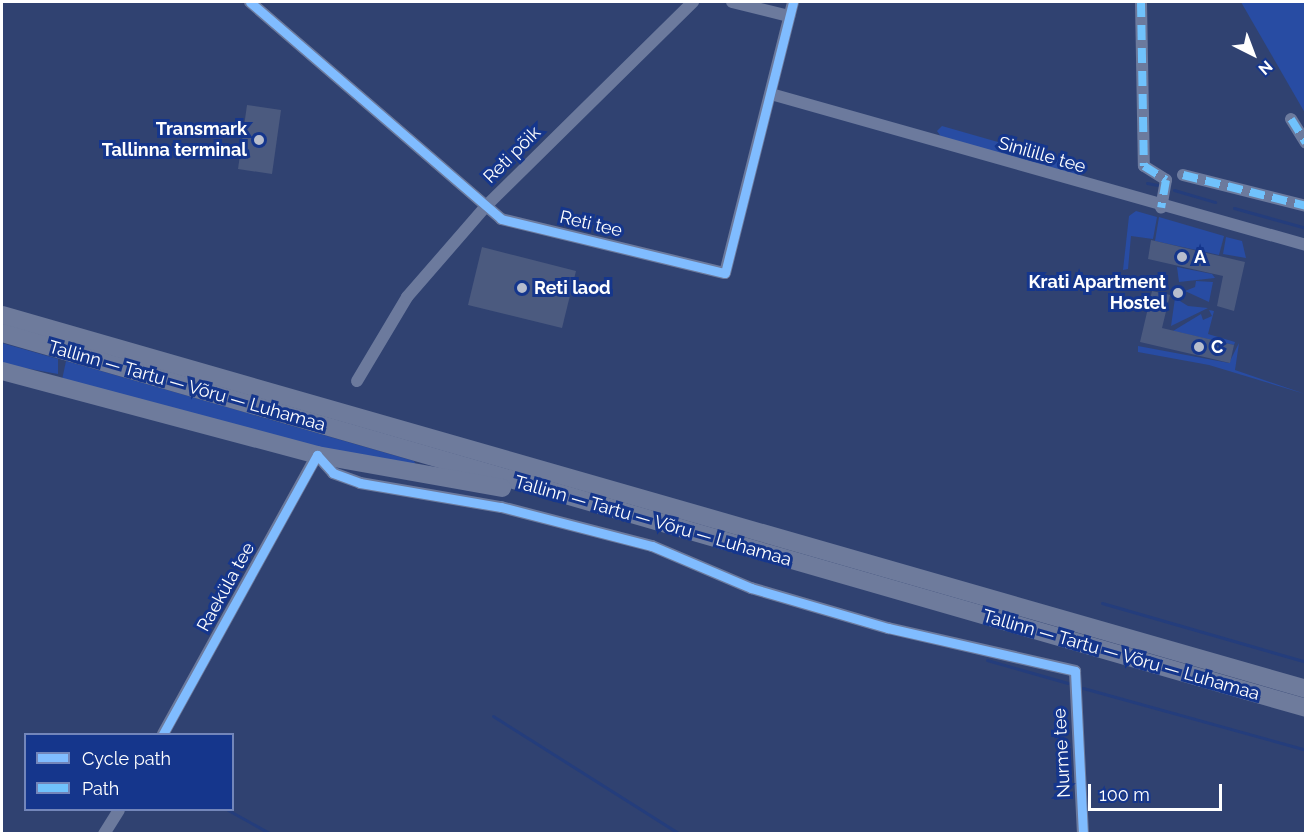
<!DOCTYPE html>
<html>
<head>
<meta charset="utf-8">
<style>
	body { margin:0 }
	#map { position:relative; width:1307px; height:835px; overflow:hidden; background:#304271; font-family:Raleway,sans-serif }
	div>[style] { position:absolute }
	.green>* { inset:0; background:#284ca3 }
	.stream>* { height:3px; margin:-1.5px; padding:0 1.5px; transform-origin:1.5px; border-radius:1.5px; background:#243d7c }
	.building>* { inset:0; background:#4b5a7f }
	.minor>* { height:12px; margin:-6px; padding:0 6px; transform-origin:6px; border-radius:6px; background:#6c7a9d }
	.highway>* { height:18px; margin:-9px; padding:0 9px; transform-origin:9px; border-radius:9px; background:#6e7b9c }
	.quiet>* { height:8px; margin-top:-4px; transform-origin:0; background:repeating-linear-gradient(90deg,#70c2fc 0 15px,transparent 0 23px) }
	.cycleway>* { height:9px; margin:-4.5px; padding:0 4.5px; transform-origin:4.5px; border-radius:4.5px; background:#80bcff }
	.dots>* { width:16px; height:16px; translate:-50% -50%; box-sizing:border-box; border:3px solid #15368c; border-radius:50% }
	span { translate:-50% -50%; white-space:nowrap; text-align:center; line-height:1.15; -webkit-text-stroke:6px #15368c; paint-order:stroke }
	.poi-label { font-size:18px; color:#fff; font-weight:700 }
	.right { translate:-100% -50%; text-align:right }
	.left { translate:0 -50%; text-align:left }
	.street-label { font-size:18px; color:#fff }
	.frame { position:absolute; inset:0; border:3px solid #fff; pointer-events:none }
	.legend { position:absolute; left:24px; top:733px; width:210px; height:78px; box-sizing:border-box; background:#15368c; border:2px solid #7386ba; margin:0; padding:8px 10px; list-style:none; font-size:18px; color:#fff }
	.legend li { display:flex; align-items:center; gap:12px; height:30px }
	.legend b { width:30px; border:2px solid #7386ba }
	.north { position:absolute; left:1223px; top:24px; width:60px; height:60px; -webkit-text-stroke:4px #15368c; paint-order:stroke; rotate:138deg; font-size:16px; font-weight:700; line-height:24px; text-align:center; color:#fff }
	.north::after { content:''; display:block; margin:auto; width:21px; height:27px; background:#fff; clip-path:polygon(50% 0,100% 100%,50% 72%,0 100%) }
	.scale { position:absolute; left:1088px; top:784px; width:134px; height:27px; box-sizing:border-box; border:3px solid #fff; border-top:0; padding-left:8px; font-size:18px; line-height:21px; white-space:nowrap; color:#fff; -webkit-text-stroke:4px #15368c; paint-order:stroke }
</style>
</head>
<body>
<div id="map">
	<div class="green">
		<div style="clip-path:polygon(1241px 2px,1305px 2px,1305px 113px)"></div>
		<div style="clip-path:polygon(942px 126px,1082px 166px,1086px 171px,1079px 176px,942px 138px,937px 131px)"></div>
		<div style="clip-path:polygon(1136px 211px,1157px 217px,1153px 239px,1131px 236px,1128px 269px,1123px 270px,1129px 216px)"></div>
		<div style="clip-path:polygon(1159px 217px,1224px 236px,1219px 255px,1155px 241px)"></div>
		<div style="clip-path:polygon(1226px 237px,1242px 241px,1246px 258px,1223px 254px)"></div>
		<div style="clip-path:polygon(1177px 267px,1212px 274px,1215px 278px,1179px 282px)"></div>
		<div style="clip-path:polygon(1196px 281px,1213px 282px,1209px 302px,1185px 291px,1195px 287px)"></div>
		<div style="clip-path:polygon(1175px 298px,1188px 306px,1208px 308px,1171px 326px)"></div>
		<div style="clip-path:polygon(1209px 310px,1214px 311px,1208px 334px,1235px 342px,1234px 345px,1173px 331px,1201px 314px,1203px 320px,1212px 316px)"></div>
		<div style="clip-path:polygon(2px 343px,58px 359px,58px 374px,2px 364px)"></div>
		<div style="clip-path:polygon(1239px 343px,1235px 370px,1305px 394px,1209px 365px,1138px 352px,1138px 346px,1229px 363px)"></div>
		<div style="clip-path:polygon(66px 361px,414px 461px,416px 465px,352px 457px,62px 380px)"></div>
	</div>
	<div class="stream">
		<div style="left:1147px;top:183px;width:11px;rotate:10deg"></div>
		<div style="left:1174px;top:190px;width:43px;rotate:16.3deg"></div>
		<div style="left:1234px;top:208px;width:75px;rotate:15.5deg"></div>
		<div style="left:1102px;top:603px;width:212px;rotate:16.1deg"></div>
		<div style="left:987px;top:660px;width:84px;rotate:15.9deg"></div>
		<div style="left:1083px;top:688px;width:231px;rotate:15.5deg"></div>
		<div style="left:493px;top:716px;width:221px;rotate:32.3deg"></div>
		<div style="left:228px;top:810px;width:49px;rotate:29.2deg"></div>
	</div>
	<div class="building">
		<div style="clip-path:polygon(247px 105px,281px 110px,272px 174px,238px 169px)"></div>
		<div style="clip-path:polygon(1151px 240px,1245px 262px,1234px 311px,1217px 306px,1223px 276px,1148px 259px)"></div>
		<div style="clip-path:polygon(482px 247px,576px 271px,562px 328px,468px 305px)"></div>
		<div style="clip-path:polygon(1152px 291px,1170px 295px,1162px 328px,1234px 345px,1230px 363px,1140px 342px)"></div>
	</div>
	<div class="minor">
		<div style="left:250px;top:2px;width:332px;rotate:40.8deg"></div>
		<div style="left:501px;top:219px;width:230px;rotate:13.6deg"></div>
		<div style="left:725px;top:273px;width:279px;rotate:-75.9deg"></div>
		<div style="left:732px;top:2px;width:59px;rotate:13.8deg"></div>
		<div style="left:1141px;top:2px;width:164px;rotate:89deg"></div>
		<div style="left:1144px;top:166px;width:26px;rotate:32deg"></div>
		<div style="left:1166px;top:180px;width:28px;rotate:100deg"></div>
		<div style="left:771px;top:94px;width:556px;rotate:15.76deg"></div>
		<div style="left:1291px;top:119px;width:28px;rotate:58deg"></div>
		<div style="left:1183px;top:175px;width:127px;rotate:14.1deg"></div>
		<div style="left:357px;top:381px;width:98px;rotate:-59.2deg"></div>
		<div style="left:407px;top:297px;width:121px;rotate:-49deg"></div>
		<div style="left:486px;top:206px;width:291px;rotate:-44.6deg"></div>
		<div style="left:163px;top:734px;width:319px;rotate:-61.1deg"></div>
		<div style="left:317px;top:455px;width:24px;rotate:48deg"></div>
		<div style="left:333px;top:473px;width:29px;rotate:20deg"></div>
		<div style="left:360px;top:483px;width:143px;rotate:9.7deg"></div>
		<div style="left:501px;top:507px;width:156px;rotate:14.5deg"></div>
		<div style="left:652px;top:546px;width:108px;rotate:23deg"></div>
		<div style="left:751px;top:588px;width:143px;rotate:16.3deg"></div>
		<div style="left:888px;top:628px;width:192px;rotate:12.9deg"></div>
		<div style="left:1075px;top:671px;width:163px;rotate:87.2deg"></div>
		<div style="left:104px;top:834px;width:28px;rotate:-58deg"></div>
	</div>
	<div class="highway">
		<div style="left:2px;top:315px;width:1357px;rotate:16deg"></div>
		<div style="left:2px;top:333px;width:1357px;rotate:16.04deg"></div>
		<div style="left:2px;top:371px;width:326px;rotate:14.9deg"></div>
		<div style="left:317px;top:455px;width:188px;rotate:10.1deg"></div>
	</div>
	<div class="quiet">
		<div style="left:1141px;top:2px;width:164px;rotate:89deg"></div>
		<div style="left:1144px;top:166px;width:26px;rotate:32deg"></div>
		<div style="left:1166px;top:180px;width:28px;rotate:100deg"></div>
		<div style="left:1291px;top:119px;width:28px;rotate:58deg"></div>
		<div style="left:1183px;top:175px;width:127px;rotate:14.1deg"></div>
	</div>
	<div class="cycleway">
		<div style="left:250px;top:2px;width:332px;rotate:40.8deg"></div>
		<div style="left:501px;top:219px;width:230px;rotate:13.6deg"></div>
		<div style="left:725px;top:273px;width:279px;rotate:-75.9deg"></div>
		<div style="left:163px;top:734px;width:319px;rotate:-61.1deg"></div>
		<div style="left:317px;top:455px;width:24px;rotate:48deg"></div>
		<div style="left:333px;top:473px;width:29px;rotate:20deg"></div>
		<div style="left:360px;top:483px;width:143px;rotate:9.7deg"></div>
		<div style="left:501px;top:507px;width:156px;rotate:14.5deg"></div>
		<div style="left:652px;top:546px;width:108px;rotate:23deg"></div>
		<div style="left:751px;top:588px;width:143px;rotate:16.3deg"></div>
		<div style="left:888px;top:628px;width:192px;rotate:12.9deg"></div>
		<div style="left:1075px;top:671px;width:163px;rotate:87.2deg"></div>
	</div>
	<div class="dots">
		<div style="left:259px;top:140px;background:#b7bdcd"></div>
		<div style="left:1182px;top:257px;background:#b7bdcd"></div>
		<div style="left:522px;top:288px;background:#b7bdcd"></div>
		<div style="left:1178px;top:293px;background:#b7bdcd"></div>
		<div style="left:1199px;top:347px;background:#b7bdcd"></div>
	</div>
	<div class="poi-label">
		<span class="right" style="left:247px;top:140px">Transmark<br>Tallinna terminal</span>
		<span class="left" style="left:1194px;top:257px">A</span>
		<span class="right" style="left:1166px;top:293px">Krati Apartment<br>Hostel</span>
		<span class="left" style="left:534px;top:288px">Reti laod</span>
		<span class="left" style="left:1211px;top:347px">C</span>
	</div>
	<div class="street-label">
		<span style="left:512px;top:155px;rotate:-45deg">Reti põik</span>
		<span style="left:1042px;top:155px;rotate:16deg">Sinilille tee</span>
		<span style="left:591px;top:224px;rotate:13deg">Reti tee</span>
		<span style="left:187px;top:386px;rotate:16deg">Tallinn — Tartu — Võru — Luhamaa</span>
		<span style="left:653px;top:521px;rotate:16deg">Tallinn — Tartu — Võru — Luhamaa</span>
		<span style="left:226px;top:587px;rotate:-61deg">Raeküla tee</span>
		<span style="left:1121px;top:655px;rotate:16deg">Tallinn — Tartu — Võru — Luhamaa</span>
		<span style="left:1062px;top:753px;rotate:-93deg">Nurme tee</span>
	</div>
	<div class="frame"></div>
	<ul class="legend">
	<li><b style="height:8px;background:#80bcff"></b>Cycle path</li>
	<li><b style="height:8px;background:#70c2fc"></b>Path</li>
	</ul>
	<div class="north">N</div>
	<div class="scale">100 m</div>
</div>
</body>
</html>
